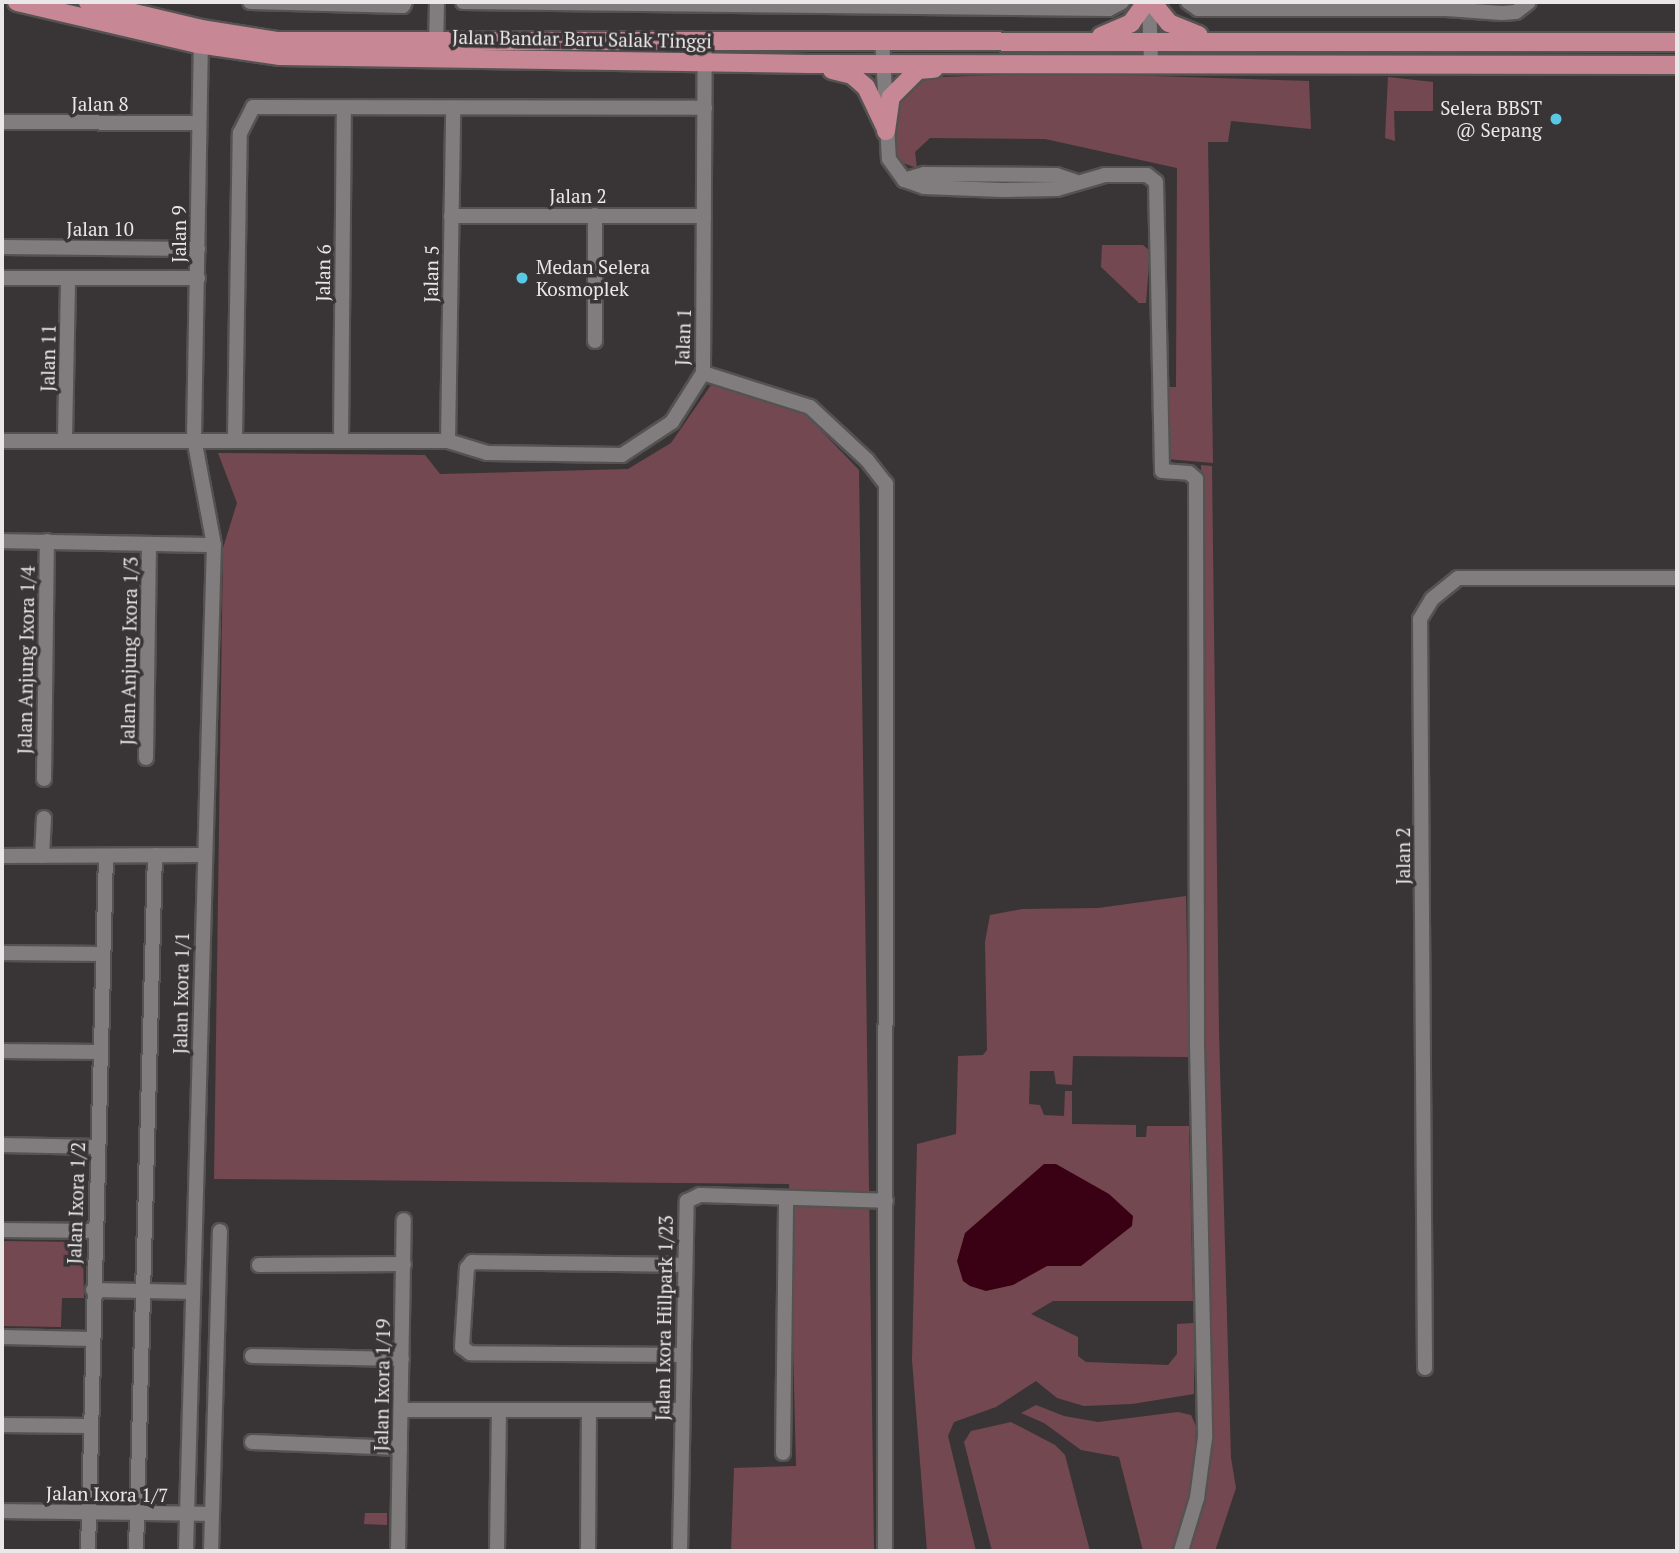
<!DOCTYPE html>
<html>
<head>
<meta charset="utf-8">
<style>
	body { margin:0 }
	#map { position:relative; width:1679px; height:1553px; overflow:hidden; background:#393536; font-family:"PT Serif",serif }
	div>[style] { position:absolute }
	.green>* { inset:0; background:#744851 }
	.water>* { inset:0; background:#3a0013 }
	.roads { filter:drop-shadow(2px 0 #555252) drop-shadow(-2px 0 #555252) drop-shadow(0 2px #555252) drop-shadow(0 -2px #555252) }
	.minor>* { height:14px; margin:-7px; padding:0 7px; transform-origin:7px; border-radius:7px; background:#817d7e }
	.major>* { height:18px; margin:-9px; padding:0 9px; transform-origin:9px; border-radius:9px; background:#c78795 }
	.dots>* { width:19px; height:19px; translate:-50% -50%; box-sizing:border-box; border:4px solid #393536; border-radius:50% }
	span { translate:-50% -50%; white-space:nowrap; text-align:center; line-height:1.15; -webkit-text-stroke:7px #393536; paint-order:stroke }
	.street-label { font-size:19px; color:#eae7e8 }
	.poi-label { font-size:19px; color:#eae7e8 }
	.right { translate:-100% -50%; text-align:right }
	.left { translate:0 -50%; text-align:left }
	.frame { position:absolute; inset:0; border:4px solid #eae7e8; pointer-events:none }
</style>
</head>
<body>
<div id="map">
	<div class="green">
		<div style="clip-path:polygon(1057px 73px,1309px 81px,1311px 129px,1231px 121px,1228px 142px,1208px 142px,1213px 463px,1167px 459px,1166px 387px,1176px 387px,1177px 168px,1045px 139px,930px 138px,915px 152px,917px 168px,897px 161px,894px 154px,896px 100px,915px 78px)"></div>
		<div style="clip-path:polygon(1388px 77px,1433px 82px,1433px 111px,1394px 111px,1395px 141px,1385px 138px)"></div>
		<div style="clip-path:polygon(1102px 245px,1143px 245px,1150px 251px,1146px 303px,1139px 303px,1101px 267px)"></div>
		<div style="clip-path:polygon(711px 385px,804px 413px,859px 470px,874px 1551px,731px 1551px,734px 1468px,796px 1466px,789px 1184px,214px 1179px,223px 548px,237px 503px,218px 453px,425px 455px,440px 474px,628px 469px,671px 443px)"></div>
		<div style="clip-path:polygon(1201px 465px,1212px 466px,1219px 1033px,1231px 1458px,1236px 1488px,1215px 1551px,1190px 1551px,1212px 1451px,1202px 952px,1206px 750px)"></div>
		<div style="clip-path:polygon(1186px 896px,1189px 1057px,1073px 1056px,1072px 1085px,1056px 1084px,1054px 1071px,1030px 1071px,1029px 1104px,1040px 1105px,1044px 1115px,1064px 1116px,1065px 1091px,1072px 1091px,1072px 1124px,1136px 1125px,1136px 1137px,1146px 1137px,1147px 1126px,1189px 1126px,1193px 1301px,1053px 1301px,1031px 1314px,1078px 1337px,1078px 1356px,1086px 1362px,1168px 1365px,1177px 1354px,1177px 1324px,1194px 1323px,1194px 1394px,1132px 1404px,1084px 1406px,1057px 1398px,1036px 1381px,996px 1407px,954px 1422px,948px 1436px,976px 1551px,927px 1551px,912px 1360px,917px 1144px,956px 1134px,958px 1056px,983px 1055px,987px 1050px,985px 942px,990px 915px,1022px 909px,1098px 908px)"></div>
		<div style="clip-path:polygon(2px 1241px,77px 1242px,83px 1250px,84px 1298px,62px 1298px,61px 1327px,2px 1326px)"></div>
		<div style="clip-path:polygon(1036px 1405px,1064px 1416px,1098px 1422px,1178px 1412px,1191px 1415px,1196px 1426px,1195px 1460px,1187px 1505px,1171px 1551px,1143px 1551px,1119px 1457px,1081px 1450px,1044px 1423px,1021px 1413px)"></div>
		<div style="clip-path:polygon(1011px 1422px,1055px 1445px,1065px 1455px,1090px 1551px,992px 1551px,964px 1442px,971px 1431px)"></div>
		<div style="clip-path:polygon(365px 1513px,387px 1513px,387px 1525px,364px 1524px)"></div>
	</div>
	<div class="water">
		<div style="clip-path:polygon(1044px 1164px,1056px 1164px,1109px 1194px,1133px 1216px,1132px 1226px,1081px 1266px,1047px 1266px,1013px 1285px,986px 1291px,970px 1286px,963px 1281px,957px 1261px,965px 1233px)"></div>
	</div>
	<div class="roads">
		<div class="minor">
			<div style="left:250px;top:2px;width:153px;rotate:1.5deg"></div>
			<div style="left:403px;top:6px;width:4px;rotate:-63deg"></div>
			<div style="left:463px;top:2px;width:646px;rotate:0.62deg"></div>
			<div style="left:1109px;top:9px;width:15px;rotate:-28deg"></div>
			<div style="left:1149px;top:2px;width:59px;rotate:88.1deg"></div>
			<div style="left:1188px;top:2px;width:12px;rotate:35deg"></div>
			<div style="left:1198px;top:9px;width:248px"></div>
			<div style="left:1446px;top:9px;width:56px;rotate:4.1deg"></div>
			<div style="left:1502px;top:13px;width:14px;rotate:-4deg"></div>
			<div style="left:1516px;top:12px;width:16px;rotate:-38deg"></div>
			<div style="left:882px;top:39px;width:120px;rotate:86.7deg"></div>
			<div style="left:889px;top:159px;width:26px;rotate:54deg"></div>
			<div style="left:904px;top:180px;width:21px;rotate:19deg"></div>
			<div style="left:924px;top:187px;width:78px;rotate:2.2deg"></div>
			<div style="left:1002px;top:190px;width:55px;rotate:-1deg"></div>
			<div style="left:1057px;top:189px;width:50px;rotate:-16.3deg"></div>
			<div style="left:1105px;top:175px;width:42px"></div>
			<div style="left:1147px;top:175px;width:11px;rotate:38deg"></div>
			<div style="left:1156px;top:182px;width:289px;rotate:88.8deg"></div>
			<div style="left:1162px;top:471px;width:27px;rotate:4deg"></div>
			<div style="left:1189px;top:473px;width:9px;rotate:41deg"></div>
			<div style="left:1196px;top:479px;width:566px;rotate:89.9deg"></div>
			<div style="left:1197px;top:1045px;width:393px;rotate:88.8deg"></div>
			<div style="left:1205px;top:1438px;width:61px;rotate:97.6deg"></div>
			<div style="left:1197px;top:1498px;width:55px;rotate:106.8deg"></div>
			<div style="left:436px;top:49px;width:47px;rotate:-88.8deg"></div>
			<div style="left:2px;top:122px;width:196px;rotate:0.3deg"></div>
			<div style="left:904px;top:180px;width:21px;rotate:-17deg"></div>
			<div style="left:924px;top:174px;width:132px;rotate:0.4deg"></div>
			<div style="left:1056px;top:175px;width:19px;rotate:18deg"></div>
			<div style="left:595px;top:215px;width:126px;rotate:90deg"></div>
			<div style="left:451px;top:216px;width:253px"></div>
			<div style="left:2px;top:247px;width:196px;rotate:0.6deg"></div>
			<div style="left:2px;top:278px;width:196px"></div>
			<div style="left:703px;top:373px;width:112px;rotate:17.6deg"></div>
			<div style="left:810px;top:407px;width:78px;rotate:42.9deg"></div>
			<div style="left:867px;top:460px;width:31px;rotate:52deg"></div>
			<div style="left:886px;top:484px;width:1067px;rotate:90.05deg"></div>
			<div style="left:65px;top:438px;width:158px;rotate:-88.9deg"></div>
			<div style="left:235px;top:438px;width:305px;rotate:-89.1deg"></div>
			<div style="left:240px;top:133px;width:29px;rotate:-63deg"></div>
			<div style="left:253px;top:107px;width:452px;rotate:0.1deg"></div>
			<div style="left:341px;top:439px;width:331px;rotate:-89.5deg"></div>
			<div style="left:2px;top:441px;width:446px"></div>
			<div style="left:448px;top:441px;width:41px;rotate:17.1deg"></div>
			<div style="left:487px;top:453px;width:135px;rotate:0.8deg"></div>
			<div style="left:622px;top:455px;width:60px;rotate:-33.4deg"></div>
			<div style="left:672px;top:422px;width:58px;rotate:-57.7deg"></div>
			<div style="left:703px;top:373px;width:334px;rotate:-89.7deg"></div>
			<div style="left:448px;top:441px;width:333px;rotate:-89.1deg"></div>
			<div style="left:2px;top:541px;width:212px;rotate:1.1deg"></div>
			<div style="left:146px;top:758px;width:214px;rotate:-89.2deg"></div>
			<div style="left:44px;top:779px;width:238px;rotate:-89.3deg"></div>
			<div style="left:2px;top:856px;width:202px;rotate:-0.3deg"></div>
			<div style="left:42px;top:856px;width:38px;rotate:-87deg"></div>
			<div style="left:2px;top:953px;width:100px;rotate:0.6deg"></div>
			<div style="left:2px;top:1051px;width:97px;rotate:0.6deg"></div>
			<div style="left:2px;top:1145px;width:95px;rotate:1.2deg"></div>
			<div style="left:2px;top:1230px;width:93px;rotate:0.6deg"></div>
			<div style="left:259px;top:1265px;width:145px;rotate:-0.4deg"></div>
			<div style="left:93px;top:1290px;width:100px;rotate:1.1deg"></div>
			<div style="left:2px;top:1337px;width:90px;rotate:1.3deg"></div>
			<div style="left:683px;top:1355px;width:213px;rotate:-179.5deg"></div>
			<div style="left:470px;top:1353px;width:10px;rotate:-143deg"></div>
			<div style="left:462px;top:1347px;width:79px;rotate:-86.4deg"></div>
			<div style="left:467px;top:1268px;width:8px;rotate:-50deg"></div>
			<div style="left:472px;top:1262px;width:212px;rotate:0.8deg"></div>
			<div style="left:252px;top:1356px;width:150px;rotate:1.1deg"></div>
			<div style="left:1425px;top:1368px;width:749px;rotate:-90.38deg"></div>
			<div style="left:1420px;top:619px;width:23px;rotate:-59deg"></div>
			<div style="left:1432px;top:599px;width:33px;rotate:-39deg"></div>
			<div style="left:1458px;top:578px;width:219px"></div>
			<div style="left:401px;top:1410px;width:281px"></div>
			<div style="left:2px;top:1425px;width:87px;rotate:0.7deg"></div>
			<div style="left:252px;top:1442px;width:148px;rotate:2.3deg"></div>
			<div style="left:783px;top:1453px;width:255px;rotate:-89.3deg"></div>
			<div style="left:2px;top:1511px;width:209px;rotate:0.8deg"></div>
			<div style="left:88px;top:1551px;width:695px;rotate:-88.52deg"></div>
			<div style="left:136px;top:1551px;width:696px;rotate:-88.44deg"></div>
			<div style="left:186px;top:1551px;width:1006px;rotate:-88.41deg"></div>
			<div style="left:214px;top:545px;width:109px;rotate:-100.6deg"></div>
			<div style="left:194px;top:438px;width:404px;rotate:-89deg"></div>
			<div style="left:211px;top:1551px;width:320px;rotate:-88.4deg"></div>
			<div style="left:398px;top:1551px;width:331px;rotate:-89deg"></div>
			<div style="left:497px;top:1551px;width:140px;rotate:-89.2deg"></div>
			<div style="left:588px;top:1551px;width:139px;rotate:-89.6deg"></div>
			<div style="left:680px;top:1551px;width:350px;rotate:-88.9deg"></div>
			<div style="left:687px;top:1201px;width:14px;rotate:-25deg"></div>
			<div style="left:700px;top:1195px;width:186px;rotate:1.8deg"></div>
		</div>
		<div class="major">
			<div style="left:17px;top:2px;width:186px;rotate:13.1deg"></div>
			<div style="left:198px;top:44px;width:83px;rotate:8.3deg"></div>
			<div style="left:280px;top:56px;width:528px;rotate:0.87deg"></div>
			<div style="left:808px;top:64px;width:869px;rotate:0.07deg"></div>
			<div style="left:88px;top:2px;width:117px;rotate:13.3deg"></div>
			<div style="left:202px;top:29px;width:76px;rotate:9.1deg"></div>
			<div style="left:277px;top:41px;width:1400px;rotate:0.04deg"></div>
			<div style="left:1152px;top:2px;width:27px;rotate:51deg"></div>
			<div style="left:1169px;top:23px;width:32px;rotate:22deg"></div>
			<div style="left:1101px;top:36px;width:33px;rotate:-23deg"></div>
			<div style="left:1131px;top:23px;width:26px;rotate:-54deg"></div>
			<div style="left:832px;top:70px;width:21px;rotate:14deg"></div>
			<div style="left:852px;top:75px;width:18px;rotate:41deg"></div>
			<div style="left:866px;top:87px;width:44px;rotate:64.6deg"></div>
			<div style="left:886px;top:131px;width:34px;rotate:-82deg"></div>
			<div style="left:891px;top:97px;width:38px;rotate:-45deg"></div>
			<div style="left:918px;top:70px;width:16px;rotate:-4deg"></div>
		</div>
	</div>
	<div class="dots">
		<div style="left:1556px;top:119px;background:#59c8e4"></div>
		<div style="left:522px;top:278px;background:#59c8e4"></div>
	</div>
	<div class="street-label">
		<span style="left:582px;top:39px;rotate:1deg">Jalan Bandar Baru Salak Tinggi</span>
		<span style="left:100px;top:104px">Jalan 8</span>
		<span style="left:578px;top:196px">Jalan 2</span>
		<span style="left:100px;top:229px">Jalan 10</span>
		<span style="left:179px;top:234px;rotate:-90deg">Jalan 9</span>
		<span style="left:323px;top:273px;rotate:-89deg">Jalan 6</span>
		<span style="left:431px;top:274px;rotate:-89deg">Jalan 5</span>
		<span style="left:683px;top:337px;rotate:-88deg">Jalan 1</span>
		<span style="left:48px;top:358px;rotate:-89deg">Jalan 11</span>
		<span style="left:129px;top:651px;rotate:-89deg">Jalan Anjung Ixora 1/3</span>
		<span style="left:26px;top:660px;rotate:-89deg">Jalan Anjung Ixora 1/4</span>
		<span style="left:1403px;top:856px;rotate:-90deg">Jalan 2</span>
		<span style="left:181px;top:993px;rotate:-89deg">Jalan Ixora 1/1</span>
		<span style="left:76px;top:1203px;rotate:-88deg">Jalan Ixora 1/2</span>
		<span style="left:664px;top:1318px;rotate:-89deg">Jalan Ixora Hillpark 1/23</span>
		<span style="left:382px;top:1385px;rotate:-89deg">Jalan Ixora 1/19</span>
		<span style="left:107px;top:1494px;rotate:1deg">Jalan Ixora 1/7</span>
	</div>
	<div class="poi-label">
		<span class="right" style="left:1542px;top:119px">Selera BBST<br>@ Sepang</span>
		<span class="left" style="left:536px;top:278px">Medan Selera<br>Kosmoplek</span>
	</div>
	<div class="frame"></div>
</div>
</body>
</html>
